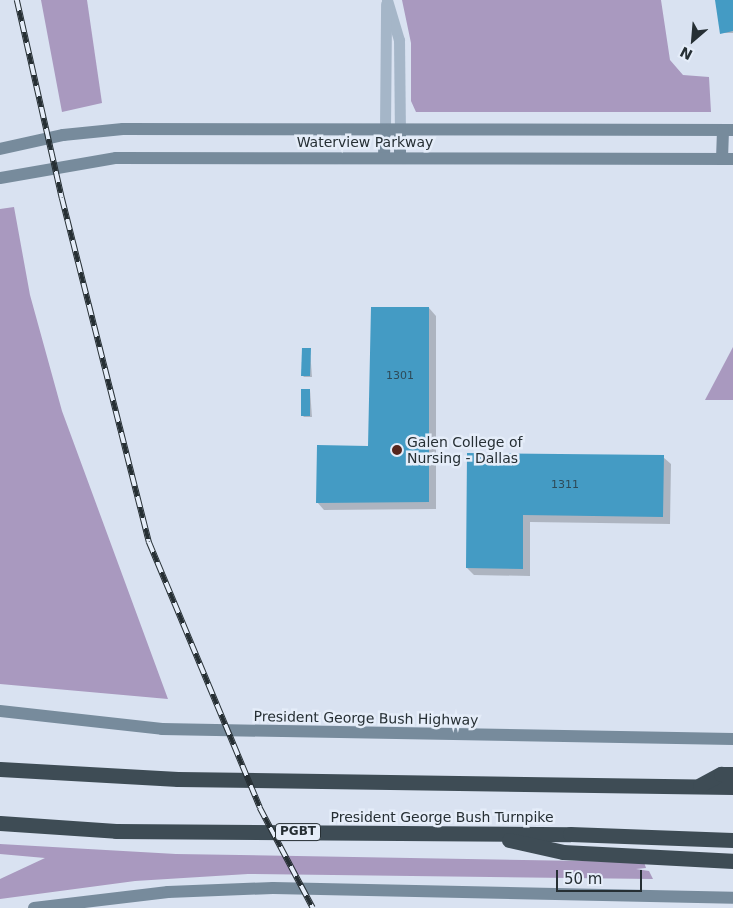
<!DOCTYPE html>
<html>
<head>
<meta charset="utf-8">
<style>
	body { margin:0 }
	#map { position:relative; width:733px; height:908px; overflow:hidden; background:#d9e2f1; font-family:"DejaVu Sans",sans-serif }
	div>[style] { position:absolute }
	.green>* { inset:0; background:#a999bf }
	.shadow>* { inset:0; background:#0003 }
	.building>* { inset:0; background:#449bc4 }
	.street>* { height:11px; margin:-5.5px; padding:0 5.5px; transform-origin:5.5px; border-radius:5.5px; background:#a5b6c8 }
	.secondary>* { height:12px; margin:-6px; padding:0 6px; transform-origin:6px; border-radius:6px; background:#778b9c }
	.highway>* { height:15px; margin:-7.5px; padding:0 7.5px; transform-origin:7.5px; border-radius:7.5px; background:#3e4c55 }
	.rail>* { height:5.5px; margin-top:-2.75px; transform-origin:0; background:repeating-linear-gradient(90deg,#e5edf9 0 11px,#262f34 0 22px); box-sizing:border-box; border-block:1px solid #262f34 }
	.dots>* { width:14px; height:14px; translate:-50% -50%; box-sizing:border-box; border:2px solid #e5edf9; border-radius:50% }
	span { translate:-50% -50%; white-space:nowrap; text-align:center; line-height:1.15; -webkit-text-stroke:5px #e5edf9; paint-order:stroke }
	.number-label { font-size:11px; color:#2e4a58 }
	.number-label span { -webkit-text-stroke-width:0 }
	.shield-label span { padding:1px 4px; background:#e5edf9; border:1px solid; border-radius:4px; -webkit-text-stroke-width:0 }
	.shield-label { font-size:12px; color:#262f34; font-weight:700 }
	.street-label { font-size:14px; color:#262f34 }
	.poi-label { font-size:14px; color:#262f34 }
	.left { translate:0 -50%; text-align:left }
	.north { position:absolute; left:668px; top:15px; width:50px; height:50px; -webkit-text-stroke:4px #e5edf9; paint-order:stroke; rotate:207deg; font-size:14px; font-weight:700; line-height:20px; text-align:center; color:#262f34 }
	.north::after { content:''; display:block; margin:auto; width:18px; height:22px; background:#262f34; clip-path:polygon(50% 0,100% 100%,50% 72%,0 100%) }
	.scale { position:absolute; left:556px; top:870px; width:86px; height:22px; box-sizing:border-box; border:2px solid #262f34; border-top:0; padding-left:6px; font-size:15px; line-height:18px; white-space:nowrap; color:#262f34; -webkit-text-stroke:4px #e5edf9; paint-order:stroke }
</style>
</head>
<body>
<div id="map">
	<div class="green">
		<div style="clip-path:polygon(41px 0,87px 0,102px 103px,62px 112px)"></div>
		<div style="clip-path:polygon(402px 0,661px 0,670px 60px,683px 75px,709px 77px,711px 112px,416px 112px,411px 101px,411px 43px)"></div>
		<div style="clip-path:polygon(14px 207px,30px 295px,62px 411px,168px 699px,0 684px,0 209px)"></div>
		<div style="clip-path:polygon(733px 347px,733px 400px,705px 400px)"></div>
		<div style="clip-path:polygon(0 844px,176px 854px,644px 862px,646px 868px,636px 869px,649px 871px,653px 879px,248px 874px,135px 881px,0 899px,0 879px,45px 858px,0 854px)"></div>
	</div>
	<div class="shadow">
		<div style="clip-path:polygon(716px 0,733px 0,733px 33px,721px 33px)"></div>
		<div style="clip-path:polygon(429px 308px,436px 316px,436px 509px,324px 510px,317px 502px,369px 447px)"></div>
		<div style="clip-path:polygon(310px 350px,312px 377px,304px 377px,302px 375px)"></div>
		<div style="clip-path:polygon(310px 390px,312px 417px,304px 417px,302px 415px)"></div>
		<div style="clip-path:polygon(468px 454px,663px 457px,671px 464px,670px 524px,530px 522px,530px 576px,474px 575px,467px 568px)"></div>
	</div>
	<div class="building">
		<div style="clip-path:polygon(715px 0,733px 0,733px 31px,720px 34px)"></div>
		<div style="clip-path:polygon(371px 307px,429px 307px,429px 502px,316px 503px,317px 445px,368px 446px)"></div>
		<div style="clip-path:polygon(302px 348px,311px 348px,310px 376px,301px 376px)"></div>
		<div style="clip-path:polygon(301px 389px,310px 389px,310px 416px,301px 416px)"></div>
		<div style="clip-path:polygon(467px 453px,664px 455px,663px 517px,523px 515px,523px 569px,466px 568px)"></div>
	</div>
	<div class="street">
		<div style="left:387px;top:0;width:42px;rotate:73.3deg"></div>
		<div style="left:399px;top:40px;width:90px;rotate:89.4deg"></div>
		<div style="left:385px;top:130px;width:126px;rotate:-89.5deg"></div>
	</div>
	<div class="secondary">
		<div style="left:0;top:149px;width:65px;rotate:-12.5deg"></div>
		<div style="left:63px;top:135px;width:60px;rotate:-5.7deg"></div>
		<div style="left:123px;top:129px;width:610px;rotate:0.09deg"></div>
		<div style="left:384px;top:156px;width:26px;rotate:-88deg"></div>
		<div style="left:400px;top:157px;width:27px;rotate:-90deg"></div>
		<div style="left:722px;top:159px;width:29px;rotate:-88deg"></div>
		<div style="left:0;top:178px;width:118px;rotate:-9.8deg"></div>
		<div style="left:116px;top:158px;width:617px;rotate:0.09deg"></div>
		<div style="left:0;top:711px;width:163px;rotate:6.3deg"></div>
		<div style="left:162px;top:729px;width:571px;rotate:1deg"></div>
		<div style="left:34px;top:908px;width:135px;rotate:-6.8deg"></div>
		<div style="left:168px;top:892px;width:105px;rotate:-2.2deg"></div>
		<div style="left:273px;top:888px;width:460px;rotate:1.2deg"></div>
	</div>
	<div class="highway">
		<div style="left:0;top:769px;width:178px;rotate:3.2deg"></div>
		<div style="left:178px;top:779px;width:555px;rotate:0.83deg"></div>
		<div style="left:700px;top:785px;width:24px;rotate:-28deg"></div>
		<div style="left:721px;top:774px;width:12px"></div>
		<div style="left:0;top:823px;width:116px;rotate:3.9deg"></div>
		<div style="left:116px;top:831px;width:454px;rotate:0.4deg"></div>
		<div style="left:570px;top:834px;width:163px;rotate:2.1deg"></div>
		<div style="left:509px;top:840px;width:55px;rotate:12.5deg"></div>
		<div style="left:563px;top:852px;width:170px;rotate:3deg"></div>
	</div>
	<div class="rail">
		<div style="left:17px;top:0;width:203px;rotate:77.2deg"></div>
		<div style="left:62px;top:198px;width:355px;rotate:75.8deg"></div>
		<div style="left:149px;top:542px;width:288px;rotate:67.3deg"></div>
		<div style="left:260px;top:808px;width:113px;rotate:62.1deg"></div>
	</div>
	<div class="dots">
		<div style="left:397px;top:450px;background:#55251d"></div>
	</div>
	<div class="number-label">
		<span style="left:400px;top:376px">1301</span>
		<span style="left:565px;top:485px">1311</span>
	</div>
	<div class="shield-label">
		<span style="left:298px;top:832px">PGBT</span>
	</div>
	<div class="street-label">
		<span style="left:365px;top:142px">Waterview Parkway</span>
		<span style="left:366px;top:718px;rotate:1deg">President George Bush Highway</span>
		<span style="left:442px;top:817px">President George Bush Turnpike</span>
	</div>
	<div class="poi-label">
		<span class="left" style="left:407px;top:450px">Galen College of<br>Nursing - Dallas</span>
	</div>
	<div class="north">N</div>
	<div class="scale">50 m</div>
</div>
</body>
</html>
